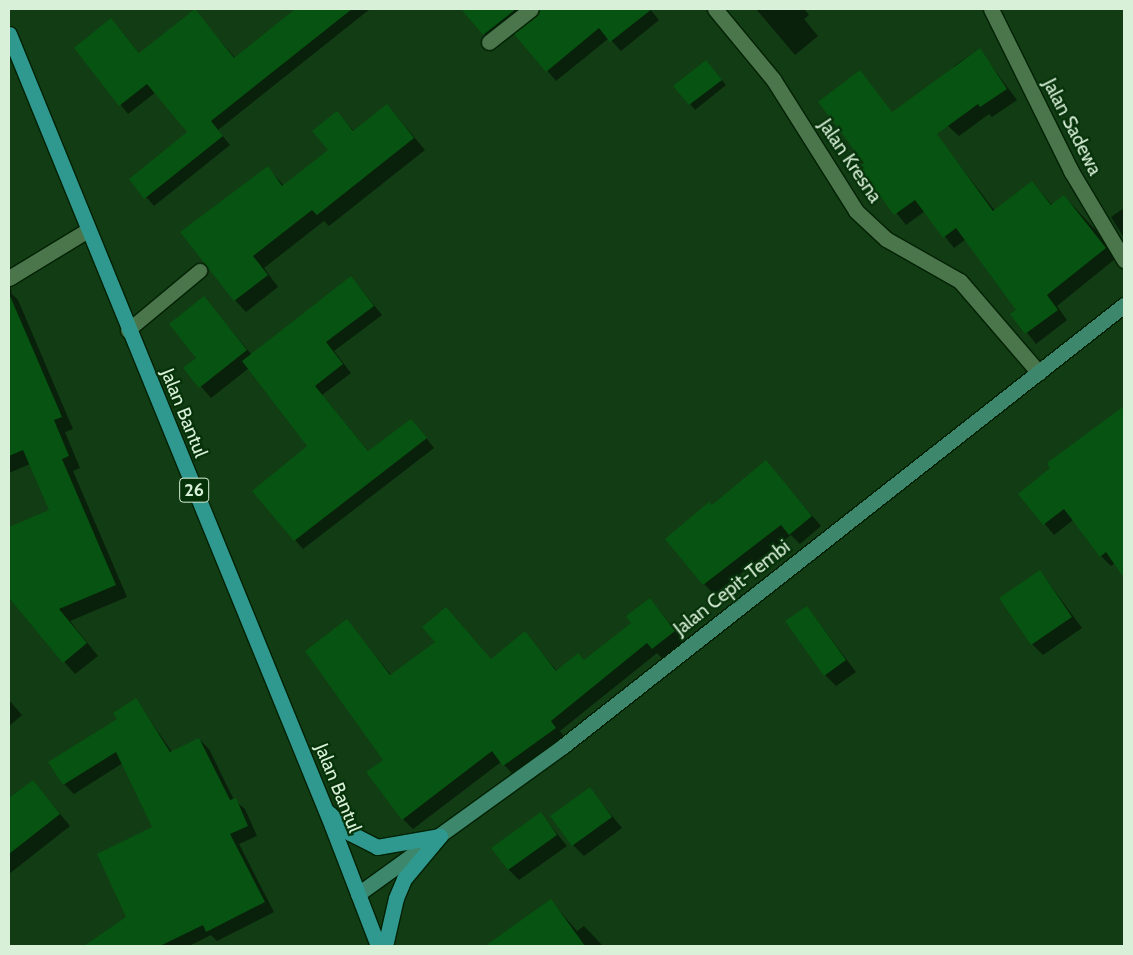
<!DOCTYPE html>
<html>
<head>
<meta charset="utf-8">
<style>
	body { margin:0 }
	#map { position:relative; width:1133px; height:955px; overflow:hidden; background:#123c14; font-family:Cabin,sans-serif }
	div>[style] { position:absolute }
	.shadow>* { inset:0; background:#0007 }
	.building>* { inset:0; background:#075311 }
	.roads { filter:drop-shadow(1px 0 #022104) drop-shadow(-1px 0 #022104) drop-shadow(0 1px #022104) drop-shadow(0 -1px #022104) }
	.service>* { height:14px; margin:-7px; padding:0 7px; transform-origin:7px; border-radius:7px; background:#4b764b }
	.minor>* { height:15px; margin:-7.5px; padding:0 7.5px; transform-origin:7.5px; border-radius:7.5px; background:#4b764b }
	.secondary>* { height:15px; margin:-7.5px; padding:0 7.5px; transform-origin:7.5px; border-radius:7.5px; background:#3d876d }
	.primary>* { height:15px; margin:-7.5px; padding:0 7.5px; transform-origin:7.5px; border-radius:7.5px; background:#2f998f }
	span { translate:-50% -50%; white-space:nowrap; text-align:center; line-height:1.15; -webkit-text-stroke:4.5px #06320a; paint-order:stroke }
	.shield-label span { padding:1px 4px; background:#06320a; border:1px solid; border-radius:4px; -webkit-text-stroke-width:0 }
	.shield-label { font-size:18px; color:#d9f0d8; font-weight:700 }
	.street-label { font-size:19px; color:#d9f0d8 }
	.frame { position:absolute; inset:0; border:10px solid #d9f0d8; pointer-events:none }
</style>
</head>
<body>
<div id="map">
	<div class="shadow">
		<div style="clip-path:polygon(298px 9px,370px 9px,218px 130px,230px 145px,154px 206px,131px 179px,188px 132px,156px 92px,128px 114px,76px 48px,119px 28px,140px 54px,195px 11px,235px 58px)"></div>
		<div style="clip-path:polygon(475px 9px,650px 9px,659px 20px,621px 51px,609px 38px,556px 81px,516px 34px,541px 10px,535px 11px,493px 44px,467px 15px)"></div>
		<div style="clip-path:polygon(756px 9px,804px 9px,809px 15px,804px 19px,818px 36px,795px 55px)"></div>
		<div style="clip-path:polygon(979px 49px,1017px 100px,992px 117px,989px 114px,959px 136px,948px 126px,954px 66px)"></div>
		<div style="clip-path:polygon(711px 67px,726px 85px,695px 110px,690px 104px)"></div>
		<div style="clip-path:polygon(387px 105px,425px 150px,329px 226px,324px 221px,264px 268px,278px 287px,246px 312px,235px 300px,268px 168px,284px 186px,330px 150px,337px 113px,354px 131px)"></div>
		<div style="clip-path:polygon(940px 140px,995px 211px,1032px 182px,1053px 206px,1064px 196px,1104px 239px,1115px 259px,1057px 306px,1067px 320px,1036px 344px,1012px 314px,1018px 310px,966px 239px,954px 248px,925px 211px,906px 225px,860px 167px,921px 154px)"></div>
		<div style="clip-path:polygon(1124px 208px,1124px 238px,1111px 217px)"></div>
		<div style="clip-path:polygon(9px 277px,12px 294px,18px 300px,73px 429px,65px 432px,80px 468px,73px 471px,127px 597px,70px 621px,98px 656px,75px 674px,9px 598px,9px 534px,19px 524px,50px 511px,30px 464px,9px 473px)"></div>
		<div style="clip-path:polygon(351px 277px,382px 315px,334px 351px,351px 373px,322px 395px,369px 452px,419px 429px,434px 448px,303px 549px,295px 540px,309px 446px,249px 368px,211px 398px,185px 368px,197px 359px,204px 298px,252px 355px)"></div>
		<div style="clip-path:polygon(1124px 408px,1124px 576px,1115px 563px,1111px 566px,1101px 556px,1073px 520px,1054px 535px,1020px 494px,1052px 468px,1048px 464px)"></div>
		<div style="clip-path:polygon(766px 462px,821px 526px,800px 544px,791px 535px,714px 594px,704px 584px,712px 507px)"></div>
		<div style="clip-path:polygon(1040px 571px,1082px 628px,1043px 655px,1032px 644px)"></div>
		<div style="clip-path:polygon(650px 599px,684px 641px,662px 658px,657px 653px,560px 731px,565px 738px,514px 775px,501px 762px,413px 829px,403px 819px,347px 621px,391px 675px,492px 660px,525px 633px,557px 671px,585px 661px,633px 623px)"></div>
		<div style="clip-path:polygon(807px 607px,856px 672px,836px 686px,825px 675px)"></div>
		<div style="clip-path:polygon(9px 700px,22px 715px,9px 726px)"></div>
		<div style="clip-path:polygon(136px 700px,172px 752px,199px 739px,209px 749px,234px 800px,245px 809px,257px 836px,239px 844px,274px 912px,217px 941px,211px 935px,189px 946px,86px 946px,128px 917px,154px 828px,123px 763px,74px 794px,64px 784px)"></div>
		<div style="clip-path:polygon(33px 781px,70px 826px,9px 874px,9px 800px)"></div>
		<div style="clip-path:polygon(590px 789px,622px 828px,584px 856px,573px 845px)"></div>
		<div style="clip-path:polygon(541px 814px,567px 846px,519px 880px,508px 869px)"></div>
		<div style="clip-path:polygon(551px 901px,577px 931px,584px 926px,603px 946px,487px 946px)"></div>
	</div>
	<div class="building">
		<div style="clip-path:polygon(195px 9px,234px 58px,295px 9px,352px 9px,211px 121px,223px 136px,144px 199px,129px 179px,187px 132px,147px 84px,119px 106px,74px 48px,111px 18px,139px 53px)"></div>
		<div style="clip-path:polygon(461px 9px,516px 9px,483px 35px)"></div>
		<div style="clip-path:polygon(540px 9px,652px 9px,610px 42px,599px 28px,546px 72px,514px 34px,537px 16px)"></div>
		<div style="clip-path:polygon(980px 48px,1007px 89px,980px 107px,978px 104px,937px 134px,993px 211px,1032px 181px,1051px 205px,1064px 195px,1106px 248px,1047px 295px,1058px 310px,1025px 334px,1010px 314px,1016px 310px,956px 228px,943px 238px,915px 200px,894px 215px,859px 167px,864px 163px,818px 102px,860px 70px,892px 112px)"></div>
		<div style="clip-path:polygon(706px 60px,722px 80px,689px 105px,673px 86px)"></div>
		<div style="clip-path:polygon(387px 104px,414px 138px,317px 215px,312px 210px,253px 256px,268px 275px,234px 301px,180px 232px,268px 166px,282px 186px,328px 150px,312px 131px,337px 111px,353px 131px)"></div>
		<div style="clip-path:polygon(351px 276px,374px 306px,326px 342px,343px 364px,315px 386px,368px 451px,411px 419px,427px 438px,294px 541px,252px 491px,307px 446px,242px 361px)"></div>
		<div style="clip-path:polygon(10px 296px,62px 417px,54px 420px,69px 456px,62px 459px,116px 585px,59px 609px,87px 643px,63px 663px,9px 598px,9px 527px,49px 510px,23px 450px,9px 456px)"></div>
		<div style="clip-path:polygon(204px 296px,247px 350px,199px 388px,183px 368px,196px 358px,169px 324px)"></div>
		<div style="clip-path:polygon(1124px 406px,1124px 578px,1106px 552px,1100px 557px,1064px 509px,1043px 525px,1018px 494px,1050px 468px,1047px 463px)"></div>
		<div style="clip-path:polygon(766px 460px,812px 516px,789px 535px,781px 525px,703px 585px,665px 539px,709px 502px,712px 505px)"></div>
		<div style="clip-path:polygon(1040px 570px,1072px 617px,1031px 645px,999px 598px)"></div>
		<div style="clip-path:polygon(650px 598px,675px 631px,652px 649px,647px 643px,551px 721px,556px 728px,503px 766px,492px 751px,402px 820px,366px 772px,383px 760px,305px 651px,347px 619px,390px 675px,435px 642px,422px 627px,446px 607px,491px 659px,525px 631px,556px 671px,578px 653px,584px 660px,631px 623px,626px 616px)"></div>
		<div style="clip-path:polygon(807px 606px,846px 660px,824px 676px,785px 621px)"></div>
		<div style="clip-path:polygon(136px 698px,170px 752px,199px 738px,230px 800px,236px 798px,248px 826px,230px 834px,265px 902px,206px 932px,203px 925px,160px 946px,84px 946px,126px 917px,97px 854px,152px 827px,116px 752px,63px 785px,48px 762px,117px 719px,113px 713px)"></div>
		<div style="clip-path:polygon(33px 780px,60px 814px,9px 854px,9px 798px)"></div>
		<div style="clip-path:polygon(590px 787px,612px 817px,572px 846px,550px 816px)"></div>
		<div style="clip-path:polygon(541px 812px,557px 835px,508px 870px,491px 848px)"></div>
		<div style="clip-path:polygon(551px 899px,585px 946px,485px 946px)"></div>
	</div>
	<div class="roads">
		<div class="service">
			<div style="left:128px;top:331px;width:94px;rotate:-39.8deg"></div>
		</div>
		<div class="minor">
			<div style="left:715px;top:9px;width:91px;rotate:50.4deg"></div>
			<div style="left:773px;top:79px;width:156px;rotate:57.8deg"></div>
			<div style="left:856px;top:211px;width:41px;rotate:43deg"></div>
			<div style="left:886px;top:239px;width:85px;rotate:29.6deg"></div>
			<div style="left:960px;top:281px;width:121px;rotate:49.3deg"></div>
			<div style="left:991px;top:9px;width:181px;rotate:63.7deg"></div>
			<div style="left:1071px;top:171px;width:104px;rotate:59.2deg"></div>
			<div style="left:489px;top:42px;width:53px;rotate:-38.2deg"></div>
			<div style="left:9px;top:278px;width:92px;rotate:-31.3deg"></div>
		</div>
		<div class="secondary">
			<div style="left:358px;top:894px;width:253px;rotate:-35.8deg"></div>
			<div style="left:563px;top:746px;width:714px;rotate:-38.17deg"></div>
		</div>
		<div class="primary">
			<div style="left:9px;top:34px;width:855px;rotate:67.81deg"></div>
			<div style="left:332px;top:826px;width:129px;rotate:69deg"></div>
			<div style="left:329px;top:813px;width:29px;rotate:44deg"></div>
			<div style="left:350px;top:833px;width:30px;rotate:27deg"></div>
			<div style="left:377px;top:847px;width:64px;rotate:-9.9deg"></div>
			<div style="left:385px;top:946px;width:49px;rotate:-77.1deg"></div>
			<div style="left:396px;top:898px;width:21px;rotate:-67deg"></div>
			<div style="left:404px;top:879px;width:56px;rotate:-50.1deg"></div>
		</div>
	</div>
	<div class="shield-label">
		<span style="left:194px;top:490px">26</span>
	</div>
	<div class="street-label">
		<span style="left:1072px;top:127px;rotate:63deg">Jalan Sadewa</span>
		<span style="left:850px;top:161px;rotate:56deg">Jalan Kresna</span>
		<span style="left:184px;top:413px;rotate:68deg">Jalan Bantul</span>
		<span style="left:732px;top:588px;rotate:-38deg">Jalan Cepit-Tembi</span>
		<span style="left:338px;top:788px;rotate:68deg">Jalan Bantul</span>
	</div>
	<div class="frame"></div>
</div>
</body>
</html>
